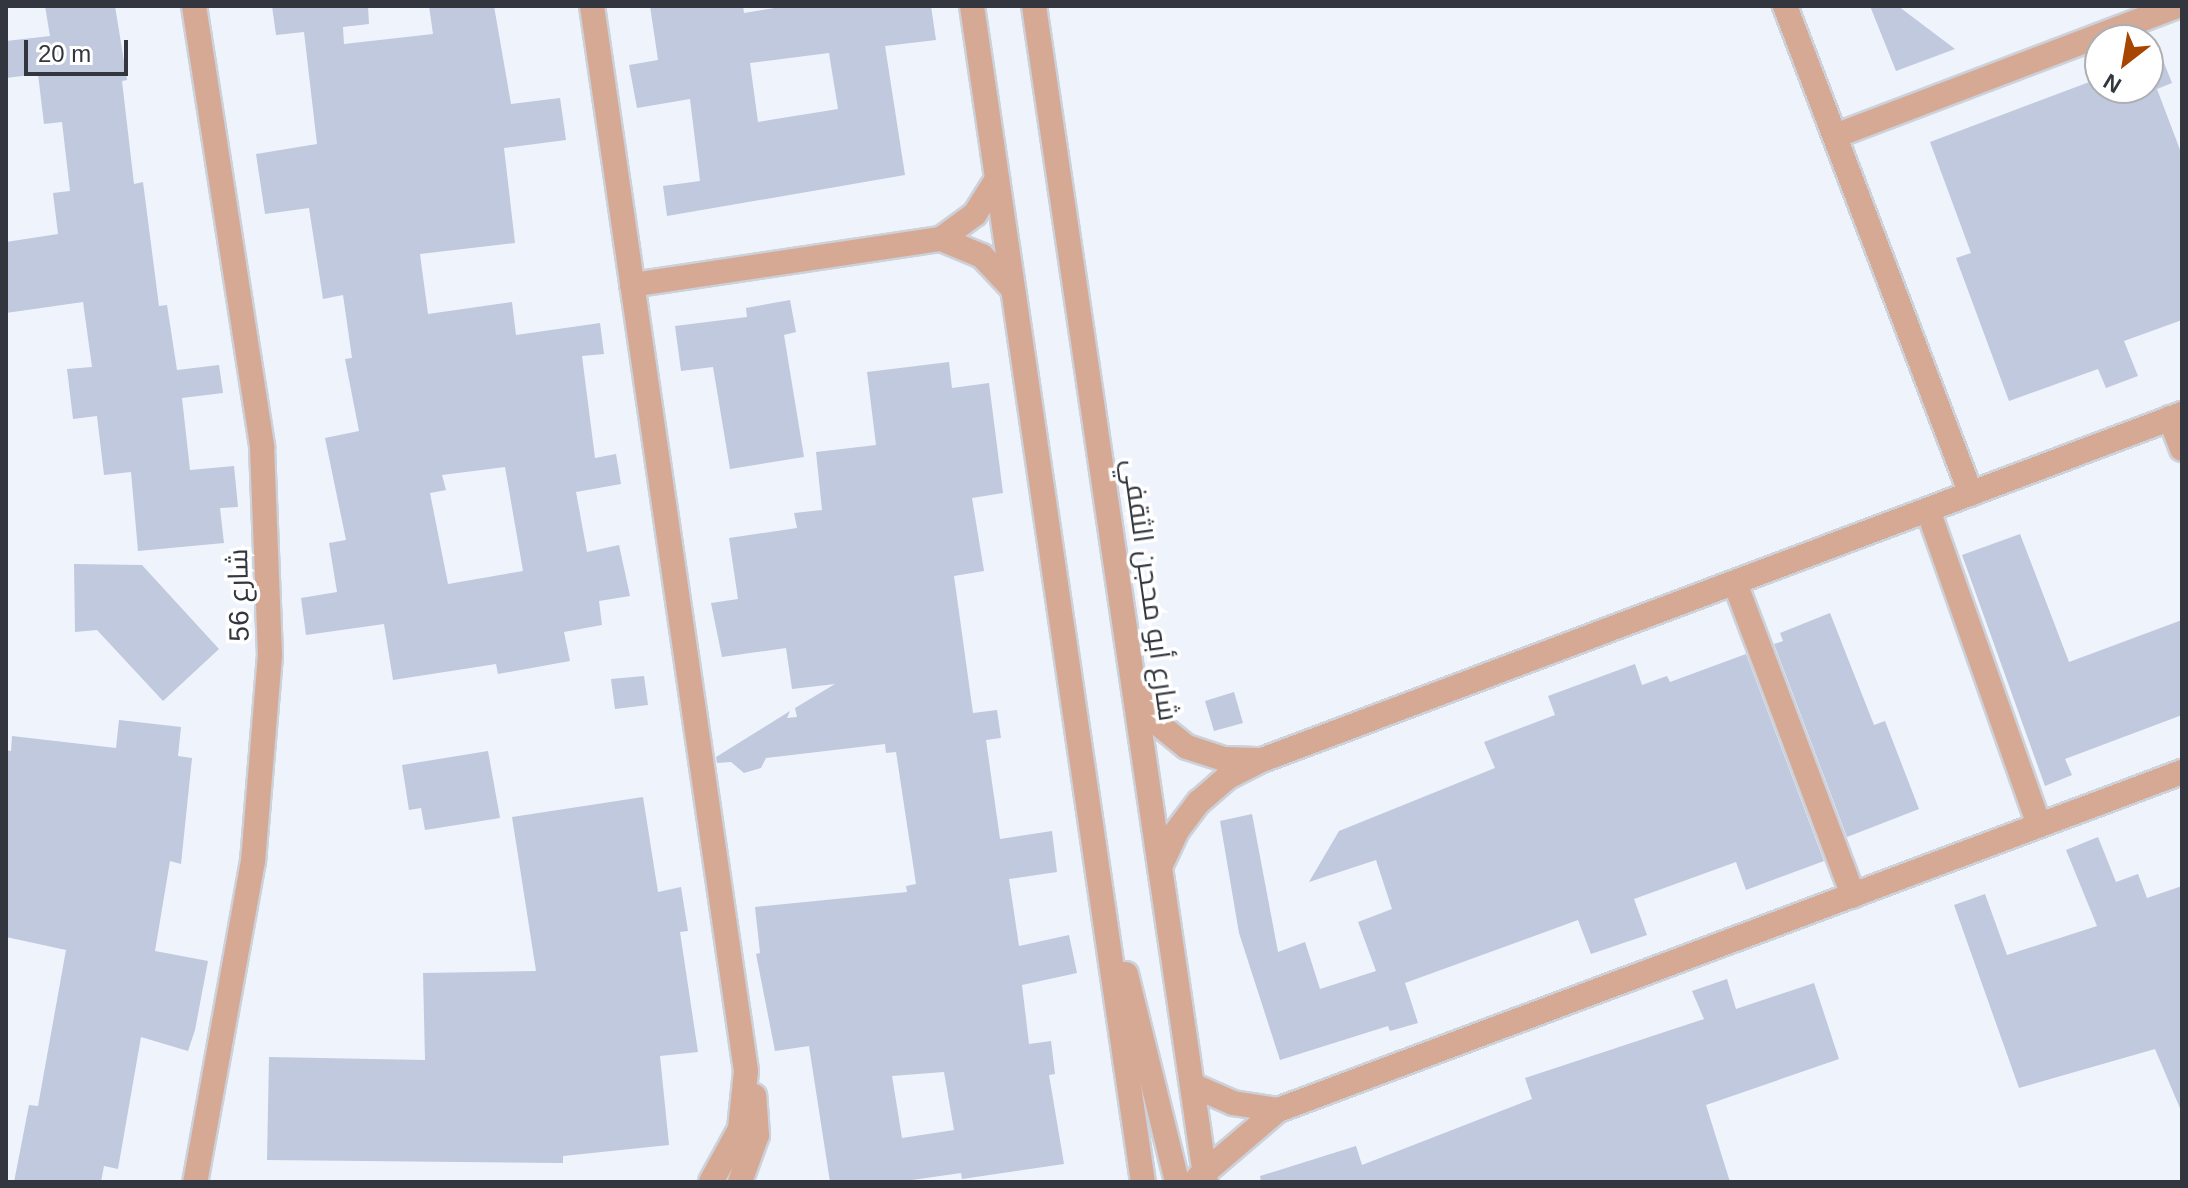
<!DOCTYPE html>
<html>
<head>
<meta charset="utf-8">
<style>
	body { margin:0 }
	#map { position:relative; width:2188px; height:1188px; overflow:hidden; background:#eff3fc; font-family:Helvetica,Cairo,sans-serif }
	div>[style] { position:absolute }
	.building>* { inset:0; background:#c0c9dd }
	.roads { filter:drop-shadow(2px 0 #cdd1da) drop-shadow(-2px 0 #cdd1da) drop-shadow(0 2px #cdd1da) drop-shadow(0 -2px #cdd1da) }
	.minor>* { height:24px; margin:-12px; padding:0 12px; transform-origin:12px; border-radius:12px; background:#d6a995 }
	span { translate:-50% -50%; white-space:nowrap; text-align:center; line-height:1.15; -webkit-text-stroke:7px #fff; paint-order:stroke }
	.street-label { font-size:28px; color:#33363e }
	.frame { position:absolute; inset:0; border:8px solid #33363e; pointer-events:none }
	.north { position:absolute; left:2084px; top:24px; width:80px; height:80px; box-sizing:border-box; background:#fff; border:2px solid #adafb2; border-radius:50%; rotate:211deg; font-size:22px; font-weight:700; line-height:32px; text-align:center; color:#33363e }
	.north::after { content:''; display:block; margin:auto; width:28px; height:36px; background:#a74503; clip-path:polygon(50% 0,100% 100%,50% 72%,0 100%) }
	.scale { position:absolute; left:24px; top:40px; width:104px; height:36px; box-sizing:border-box; border:4px solid #33363e; border-top:0; padding-left:10px; font-size:24px; line-height:28px; white-space:nowrap; color:#33363e; -webkit-text-stroke:6px #fff; paint-order:stroke }
</style>
</head>
<body>
<div id="map">
	<div class="building">
		<div style="clip-path:polygon(45px 6px,115px 6px,127px 80px,122px 81px,134px 184px,143px 182px,159px 306px,167px 305px,177px 370px,219px 365px,223px 393px,182px 398px,190px 470px,234px 466px,238px 507px,220px 508px,224px 543px,138px 551px,131px 472px,104px 475px,97px 416px,73px 419px,67px 369px,92px 367px,83px 302px,6px 313px,6px 242px,58px 234px,53px 193px,70px 191px,62px 122px,44px 124px,38px 74px,6px 78px,6px 41px,50px 36px)"></div>
		<div style="clip-path:polygon(evenodd,272px 6px,368px 6px,369px 24px,343px 27px,344px 44px,433px 34px,429px 6px,494px 6px,511px 104px,560px 98px,566px 140px,504px 148px,515px 243px,420px 254px,428px 314px,512px 302px,516px 335px,600px 323px,604px 354px,582px 356px,595px 458px,616px 454px,621px 484px,576px 492px,587px 552px,619px 545px,630px 596px,599px 601px,602px 625px,564px 632px,570px 661px,498px 674px,496px 664px,393px 680px,384px 624px,306px 635px,301px 598px,337px 592px,329px 543px,346px 540px,325px 438px,359px 431px,345px 359px,352px 358px,343px 295px,323px 299px,309px 208px,265px 214px,256px 154px,317px 144px,304px 32px,276px 35px,272px 6px,505px 467px,523px 571px,448px 584px,430px 493px,446px 490px,442px 475px,505px 467px)"></div>
		<div style="clip-path:polygon(evenodd,650px 6px,743px 6px,744px 13px,787px 6px,931px 6px,936px 40px,885px 46px,905px 175px,667px 216px,663px 186px,700px 181px,690px 99px,637px 108px,629px 65px,658px 60px,650px 6px,829px 53px,838px 109px,758px 122px,750px 63px,829px 53px)"></div>
		<div style="clip-path:polygon(1870px 6px,1898px 6px,1955px 49px,1896px 71px)"></div>
		<div style="clip-path:polygon(2161px 55px,2172px 83px,2157px 89px,2182px 155px,2182px 320px,2124px 341px,2138px 376px,2106px 388px,2098px 369px,2009px 401px,1956px 258px,1971px 253px,1930px 142px,2100px 78px,2100px 88px,2148px 88px,2148px 60px)"></div>
		<div style="clip-path:polygon(790px 300px,796px 332px,784px 335px,804px 457px,730px 469px,713px 367px,681px 371px,675px 326px,747px 317px,746px 308px)"></div>
		<div style="clip-path:polygon(evenodd,949px 362px,952px 388px,989px 383px,1003px 493px,972px 498px,984px 571px,954px 576px,973px 713px,997px 710px,1001px 738px,986px 740px,1000px 839px,1052px 831px,1057px 872px,1009px 879px,1019px 946px,1069px 935px,1077px 973px,1022px 985px,1029px 1044px,1051px 1041px,1055px 1074px,1049px 1075px,1064px 1164px,962px 1179px,961px 1173px,898px 1182px,830px 1182px,809px 1046px,775px 1051px,756px 954px,760px 953px,755px 907px,907px 892px,906px 886px,916px 884px,896px 752px,886px 753px,885px 744px,766px 758px,761px 768px,744px 773px,731px 762px,717px 763px,716px 757px,790px 711px,787px 718px,797px 717px,795px 708px,835px 684px,792px 689px,786px 648px,722px 657px,711px 603px,738px 599px,729px 538px,797px 528px,794px 513px,822px 510px,816px 452px,876px 445px,867px 372px,949px 362px,944px 1072px,954px 1130px,902px 1138px,892px 1076px,944px 1072px)"></div>
		<div style="clip-path:polygon(2020px 534px,2069px 662px,2182px 620px,2182px 715px,2065px 759px,2072px 775px,2045px 786px,1962px 555px)"></div>
		<div style="clip-path:polygon(74px 564px,142px 565px,219px 649px,163px 701px,97px 630px,75px 632px)"></div>
		<div style="clip-path:polygon(1830px 613px,1874px 725px,1885px 721px,1919px 809px,1847px 837px,1774px 644px,1783px 641px,1780px 633px)"></div>
		<div style="clip-path:polygon(1746px 654px,1824px 861px,1746px 890px,1736px 862px,1634px 899px,1647px 935px,1591px 954px,1578px 920px,1405px 983px,1418px 1023px,1390px 1031px,1388px 1026px,1280px 1060px,1239px 933px,1220px 821px,1252px 814px,1278px 952px,1305px 942px,1320px 989px,1376px 971px,1358px 922px,1392px 909px,1376px 860px,1309px 882px,1339px 831px,1495px 768px,1484px 742px,1555px 715px,1548px 696px,1635px 664px,1642px 685px,1667px 676px,1670px 682px)"></div>
		<div style="clip-path:polygon(644px 676px,648px 705px,615px 709px,611px 679px)"></div>
		<div style="clip-path:polygon(1234px 692px,1243px 723px,1214px 731px,1205px 701px)"></div>
		<div style="clip-path:polygon(119px 720px,181px 727px,178px 756px,192px 758px,181px 864px,170px 861px,155px 951px,208px 961px,195px 1030px,188px 1051px,141px 1037px,118px 1169px,104px 1166px,101px 1182px,14px 1182px,29px 1105px,38px 1106px,66px 950px,6px 937px,6px 750px,11px 751px,12px 736px,116px 748px)"></div>
		<div style="clip-path:polygon(488px 751px,500px 818px,425px 830px,421px 808px,409px 810px,402px 765px)"></div>
		<div style="clip-path:polygon(643px 797px,658px 892px,681px 887px,688px 931px,680px 932px,698px 1052px,660px 1056px,669px 1145px,563px 1156px,563px 1163px,267px 1160px,269px 1057px,425px 1060px,423px 973px,536px 971px,512px 817px)"></div>
		<div style="clip-path:polygon(2098px 837px,2116px 882px,2138px 874px,2147px 898px,2182px 886px,2182px 1113px,2155px 1049px,2019px 1088px,1954px 905px,1985px 894px,2007px 955px,2097px 926px,2066px 850px)"></div>
		<div style="clip-path:polygon(1727px 979px,1736px 1009px,1814px 983px,1839px 1059px,1706px 1105px,1730px 1182px,1261px 1182px,1260px 1176px,1356px 1146px,1362px 1165px,1532px 1099px,1525px 1078px,1704px 1019px,1692px 991px)"></div>
	</div>
	<div class="roads">
		<div class="minor">
			<div style="left:194px;top:6px;width:446px;rotate:81.2deg"></div>
			<div style="left:262px;top:447px;width:208px;rotate:87.8deg"></div>
			<div style="left:270px;top:655px;width:207px;rotate:94.7deg"></div>
			<div style="left:253px;top:861px;width:326px;rotate:100.2deg"></div>
			<div style="left:592px;top:6px;width:1076px;rotate:81.77deg"></div>
			<div style="left:746px;top:1071px;width:58px;rotate:95.9deg"></div>
			<div style="left:740px;top:1129px;width:60px;rotate:118.7deg"></div>
			<div style="left:972px;top:6px;width:1188px;rotate:81.73deg"></div>
			<div style="left:1034px;top:6px;width:1189px;rotate:81.68deg"></div>
			<div style="left:1785px;top:6px;width:522px;rotate:69.14deg"></div>
			<div style="left:1835px;top:136px;width:366px;rotate:-20.8deg"></div>
			<div style="left:941px;top:239px;width:44px;rotate:22.5deg"></div>
			<div style="left:982px;top:256px;width:44px;rotate:46.8deg"></div>
			<div style="left:632px;top:285px;width:312px;rotate:-8.5deg"></div>
			<div style="left:941px;top:239px;width:42px;rotate:-36.3deg"></div>
			<div style="left:975px;top:214px;width:41px;rotate:-57.8deg"></div>
			<div style="left:2170px;top:418px;width:33px;rotate:69deg"></div>
			<div style="left:1928px;top:510px;width:334px;rotate:70.6deg"></div>
			<div style="left:1735px;top:583px;width:334px;rotate:69.3deg"></div>
			<div style="left:1137px;top:695px;width:34px;rotate:54deg"></div>
			<div style="left:1157px;top:723px;width:38px;rotate:39deg"></div>
			<div style="left:1187px;top:747px;width:39px;rotate:18deg"></div>
			<div style="left:1224px;top:759px;width:32px;rotate:2deg"></div>
			<div style="left:1160px;top:867px;width:38px;rotate:-65deg"></div>
			<div style="left:1176px;top:832px;width:38px;rotate:-53deg"></div>
			<div style="left:1199px;top:802px;width:38px;rotate:-41deg"></div>
			<div style="left:1228px;top:777px;width:38px;rotate:-27deg"></div>
			<div style="left:1262px;top:760px;width:983px;rotate:-20.61deg"></div>
			<div style="left:1126px;top:974px;width:214px;rotate:76.2deg"></div>
			<div style="left:1192px;top:1085px;width:45px;rotate:23.7deg"></div>
			<div style="left:1233px;top:1103px;width:46px;rotate:8.8deg"></div>
			<div style="left:1198px;top:1178px;width:105px;rotate:-40.4deg"></div>
			<div style="left:1278px;top:1110px;width:965px;rotate:-20.5deg"></div>
			<div style="left:740px;top:1182px;width:50px;rotate:-70.1deg"></div>
			<div style="left:757px;top:1135px;width:39px;rotate:-94deg"></div>
		</div>
	</div>
	<div class="street-label">
		<span style="left:1150px;top:590px;rotate:82deg">شارع أبو محجن الثقفي</span>
		<span style="left:239px;top:595px;rotate:-91deg">شارع 56</span>
	</div>
	<div class="frame"></div>
	<div class="north">N</div>
	<div class="scale">20 m</div>
</div>
</body>
</html>
